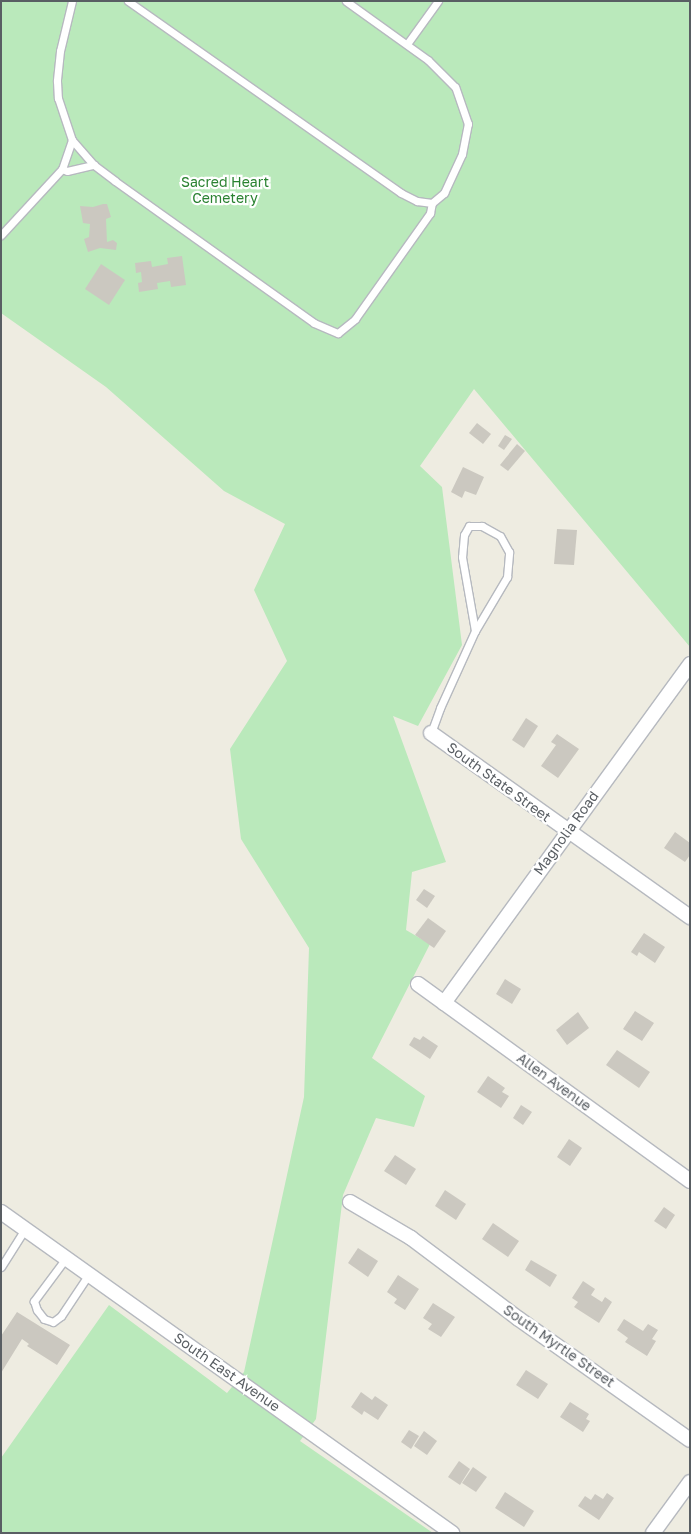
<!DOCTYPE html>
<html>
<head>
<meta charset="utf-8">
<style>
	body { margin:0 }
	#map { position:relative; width:691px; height:1534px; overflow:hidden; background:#eeece1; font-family:"Golos Text",sans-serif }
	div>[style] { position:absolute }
	.green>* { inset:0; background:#bae9bb }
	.building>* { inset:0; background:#cbc8c0 }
	.roads { filter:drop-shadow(1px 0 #b6b9bf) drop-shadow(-1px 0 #b6b9bf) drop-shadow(0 1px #b6b9bf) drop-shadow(0 -1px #b6b9bf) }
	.service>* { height:7px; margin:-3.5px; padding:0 3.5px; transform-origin:3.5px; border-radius:3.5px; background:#fff }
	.minor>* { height:14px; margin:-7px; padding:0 7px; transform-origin:7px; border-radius:7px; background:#fff }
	span { translate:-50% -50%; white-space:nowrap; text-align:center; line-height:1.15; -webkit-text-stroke:4.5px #fff; paint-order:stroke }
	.park-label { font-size:14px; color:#2a8231 }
	.street-label { font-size:14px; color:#595e63 }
	.frame { position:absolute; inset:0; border:2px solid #595e63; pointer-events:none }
</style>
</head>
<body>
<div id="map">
	<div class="green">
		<div style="clip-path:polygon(1px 1px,690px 1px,690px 647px,474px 389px,420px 466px,442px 487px,462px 645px,418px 726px,393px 716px,446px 862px,412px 872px,406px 930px,430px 944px,372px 1058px,425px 1096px,414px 1127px,376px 1118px,343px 1195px,316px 1419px,300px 1441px,433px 1533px,1px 1533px,1px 1458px,109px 1305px,227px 1393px,244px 1372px,304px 1097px,309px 948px,241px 839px,230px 749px,287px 661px,254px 590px,285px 524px,224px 491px,106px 387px,1px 313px)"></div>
	</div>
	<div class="building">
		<div style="clip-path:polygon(103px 204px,107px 204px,111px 217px,106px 219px,107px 242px,113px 240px,117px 243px,116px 250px,100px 248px,88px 252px,84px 239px,89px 237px,90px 224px,83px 223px,80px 206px,93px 207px)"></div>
		<div style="clip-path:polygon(182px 256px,186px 285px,171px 287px,170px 281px,157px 283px,158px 289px,139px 292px,138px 283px,142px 282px,141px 272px,136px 273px,135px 263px,151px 261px,152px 267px,168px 264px,167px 258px)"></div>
		<div style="clip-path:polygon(101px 264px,125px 280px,109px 305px,85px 289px)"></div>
		<div style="clip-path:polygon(477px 423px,491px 434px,483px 444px,469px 433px)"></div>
		<div style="clip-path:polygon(505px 435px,512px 439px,504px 450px,498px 446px)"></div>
		<div style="clip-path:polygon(517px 444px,525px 451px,508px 471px,500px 465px)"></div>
		<div style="clip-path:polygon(463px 467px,484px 477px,476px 495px,465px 491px,462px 498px,451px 492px)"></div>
		<div style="clip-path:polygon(557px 529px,577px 530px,574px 565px,554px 564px)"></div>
		<div style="clip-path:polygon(526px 718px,538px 726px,524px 748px,512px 740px)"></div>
		<div style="clip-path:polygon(557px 734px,579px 749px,558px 778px,541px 766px,556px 745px,551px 742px)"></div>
		<div style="clip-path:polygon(675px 832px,690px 843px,690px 855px,685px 862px,664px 848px)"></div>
		<div style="clip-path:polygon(424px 889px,435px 896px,427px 908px,416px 900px)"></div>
		<div style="clip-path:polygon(428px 918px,446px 931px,434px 948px,415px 935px)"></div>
		<div style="clip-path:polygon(644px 933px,665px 947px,655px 963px,639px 952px,637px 956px,631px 952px)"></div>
		<div style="clip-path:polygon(505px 979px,521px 989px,512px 1004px,496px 994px)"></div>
		<div style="clip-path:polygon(635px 1011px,654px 1023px,642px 1041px,623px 1029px)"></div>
		<div style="clip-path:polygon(578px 1012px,589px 1028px,567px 1045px,556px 1030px)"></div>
		<div style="clip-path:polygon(423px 1036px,438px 1046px,430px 1059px,409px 1045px,414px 1037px,420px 1040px)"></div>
		<div style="clip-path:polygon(617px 1050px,650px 1072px,639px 1088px,606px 1065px)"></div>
		<div style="clip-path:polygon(488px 1076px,505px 1088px,502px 1092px,509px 1096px,501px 1108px,477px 1092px)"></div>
		<div style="clip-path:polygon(521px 1105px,532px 1112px,523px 1125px,513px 1118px)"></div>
		<div style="clip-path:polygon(569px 1139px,582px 1148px,570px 1166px,557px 1157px)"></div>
		<div style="clip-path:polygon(395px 1155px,416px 1169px,406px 1185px,384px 1171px)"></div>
		<div style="clip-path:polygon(445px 1190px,466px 1204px,456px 1220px,435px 1206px)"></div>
		<div style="clip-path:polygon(664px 1207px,675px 1215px,666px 1229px,654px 1221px)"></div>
		<div style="clip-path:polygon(493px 1223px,519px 1241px,508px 1257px,482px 1239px)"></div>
		<div style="clip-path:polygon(358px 1248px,378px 1261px,368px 1277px,348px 1263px)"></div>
		<div style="clip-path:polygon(531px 1260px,557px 1275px,550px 1287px,525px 1270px)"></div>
		<div style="clip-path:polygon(398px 1275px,419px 1289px,405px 1310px,394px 1303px,397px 1299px,387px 1292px)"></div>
		<div style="clip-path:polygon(583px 1281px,595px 1289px,591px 1295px,602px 1302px,605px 1297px,612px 1302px,599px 1323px,574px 1307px,578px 1302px,572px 1298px)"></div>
		<div style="clip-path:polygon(433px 1303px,455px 1317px,441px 1337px,428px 1329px,432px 1324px,423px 1318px)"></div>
		<div style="clip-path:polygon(17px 1312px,70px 1345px,57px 1365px,27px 1346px,29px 1344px,22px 1339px,1px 1373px,1px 1336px)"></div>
		<div style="clip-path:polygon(624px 1319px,643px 1331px,648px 1324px,658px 1330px,652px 1339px,656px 1341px,647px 1356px,625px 1342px,628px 1338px,617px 1330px)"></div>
		<div style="clip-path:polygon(526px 1370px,548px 1384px,538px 1399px,516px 1385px)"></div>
		<div style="clip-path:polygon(361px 1392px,372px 1400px,375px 1396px,388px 1405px,378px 1420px,364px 1411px,362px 1415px,351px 1407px)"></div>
		<div style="clip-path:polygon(570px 1402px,589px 1414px,586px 1419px,590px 1421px,583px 1432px,560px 1417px)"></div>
		<div style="clip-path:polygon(409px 1430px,419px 1436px,411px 1449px,401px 1442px)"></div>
		<div style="clip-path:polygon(424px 1431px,437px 1441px,427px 1455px,414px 1446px)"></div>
		<div style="clip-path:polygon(459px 1461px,470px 1469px,460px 1485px,448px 1477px)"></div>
		<div style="clip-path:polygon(473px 1467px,487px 1477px,476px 1492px,462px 1483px)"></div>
		<div style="clip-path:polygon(505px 1492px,534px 1511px,524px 1527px,495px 1508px)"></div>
		<div style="clip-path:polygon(607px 1493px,614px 1498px,599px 1520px,578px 1506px,585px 1496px,591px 1500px,595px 1494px,603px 1499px)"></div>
	</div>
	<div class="roads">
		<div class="service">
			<div style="left:72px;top:1px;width:51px;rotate:103.5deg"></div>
			<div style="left:60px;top:51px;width:30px;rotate:96deg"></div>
			<div style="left:57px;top:81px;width:17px;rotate:87deg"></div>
			<div style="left:58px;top:98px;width:44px;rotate:71.6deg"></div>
			<div style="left:72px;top:140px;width:33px;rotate:49deg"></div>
			<div style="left:94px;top:165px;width:26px;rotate:37deg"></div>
			<div style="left:115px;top:181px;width:244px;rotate:35.5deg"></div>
			<div style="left:314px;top:323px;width:26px;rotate:23deg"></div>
			<div style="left:338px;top:333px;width:22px;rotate:-39deg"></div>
			<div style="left:355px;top:319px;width:130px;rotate:-54.7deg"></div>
			<div style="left:430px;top:213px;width:10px;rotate:-79deg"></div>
			<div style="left:128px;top:1px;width:334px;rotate:35.1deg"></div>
			<div style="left:401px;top:193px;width:18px;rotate:27deg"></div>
			<div style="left:417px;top:201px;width:15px;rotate:8deg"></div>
			<div style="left:432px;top:203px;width:16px;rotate:-40deg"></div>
			<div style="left:444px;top:193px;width:43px;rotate:-65.2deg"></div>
			<div style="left:462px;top:154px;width:31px;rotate:-79deg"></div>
			<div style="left:468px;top:124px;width:39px;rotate:-109deg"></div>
			<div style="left:455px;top:87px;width:38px;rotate:-135deg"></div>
			<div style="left:428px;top:60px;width:101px;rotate:-144.3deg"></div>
			<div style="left:407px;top:44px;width:53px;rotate:-54.2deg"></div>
			<div style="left:72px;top:140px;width:31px;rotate:109deg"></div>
			<div style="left:62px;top:169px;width:5px;rotate:22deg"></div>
			<div style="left:67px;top:171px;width:28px;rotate:-13deg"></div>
			<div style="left:1px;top:235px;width:90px;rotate:-47.3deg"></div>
			<div style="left:431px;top:733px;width:27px;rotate:-70deg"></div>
			<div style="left:440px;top:708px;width:85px;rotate:-65.6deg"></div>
			<div style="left:475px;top:631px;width:63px;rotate:-59.3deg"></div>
			<div style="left:507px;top:577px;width:25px;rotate:-85deg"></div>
			<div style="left:509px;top:552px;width:18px;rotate:-119deg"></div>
			<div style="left:500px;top:536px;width:21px;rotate:-151deg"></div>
			<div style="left:482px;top:526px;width:13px;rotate:180deg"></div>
			<div style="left:469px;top:526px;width:10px;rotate:119deg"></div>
			<div style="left:464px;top:535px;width:22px;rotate:95deg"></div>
			<div style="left:462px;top:557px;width:75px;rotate:80deg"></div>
			<div style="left:66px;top:1258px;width:54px;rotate:126.7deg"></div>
			<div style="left:34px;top:1301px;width:9px;rotate:72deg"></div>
			<div style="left:37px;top:1310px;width:11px;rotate:52deg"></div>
			<div style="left:44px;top:1319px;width:9px;rotate:18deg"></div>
			<div style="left:53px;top:1322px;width:10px;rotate:-37deg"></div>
			<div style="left:61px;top:1316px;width:50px;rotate:-56.3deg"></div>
			<div style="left:1px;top:1267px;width:45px;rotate:-57.7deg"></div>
		</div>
		<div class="minor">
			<div style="left:431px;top:733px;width:318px;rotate:35.4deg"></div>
			<div style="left:418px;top:984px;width:336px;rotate:35.9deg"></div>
			<div style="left:444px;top:1003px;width:419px;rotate:-54deg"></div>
			<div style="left:350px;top:1202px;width:71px;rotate:30.5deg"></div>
			<div style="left:411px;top:1238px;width:135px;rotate:36.9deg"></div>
			<div style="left:519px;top:1319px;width:209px;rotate:35.3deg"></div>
			<div style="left:1px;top:1212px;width:554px;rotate:35.44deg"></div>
			<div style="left:653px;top:1533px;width:63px;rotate:-54deg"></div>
		</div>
	</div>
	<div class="park-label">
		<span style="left:225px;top:190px">Sacred Heart<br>Cemetery</span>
	</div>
	<div class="street-label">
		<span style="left:499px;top:782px;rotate:36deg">South State Street</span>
		<span style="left:566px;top:833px;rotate:-54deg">Magnolia Road</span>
		<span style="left:554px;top:1082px;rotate:36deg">Allen Avenue</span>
		<span style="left:559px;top:1346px;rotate:35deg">South Myrtle Street</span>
		<span style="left:227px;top:1372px;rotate:35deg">South East Avenue</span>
	</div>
	<div class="frame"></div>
</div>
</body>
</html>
